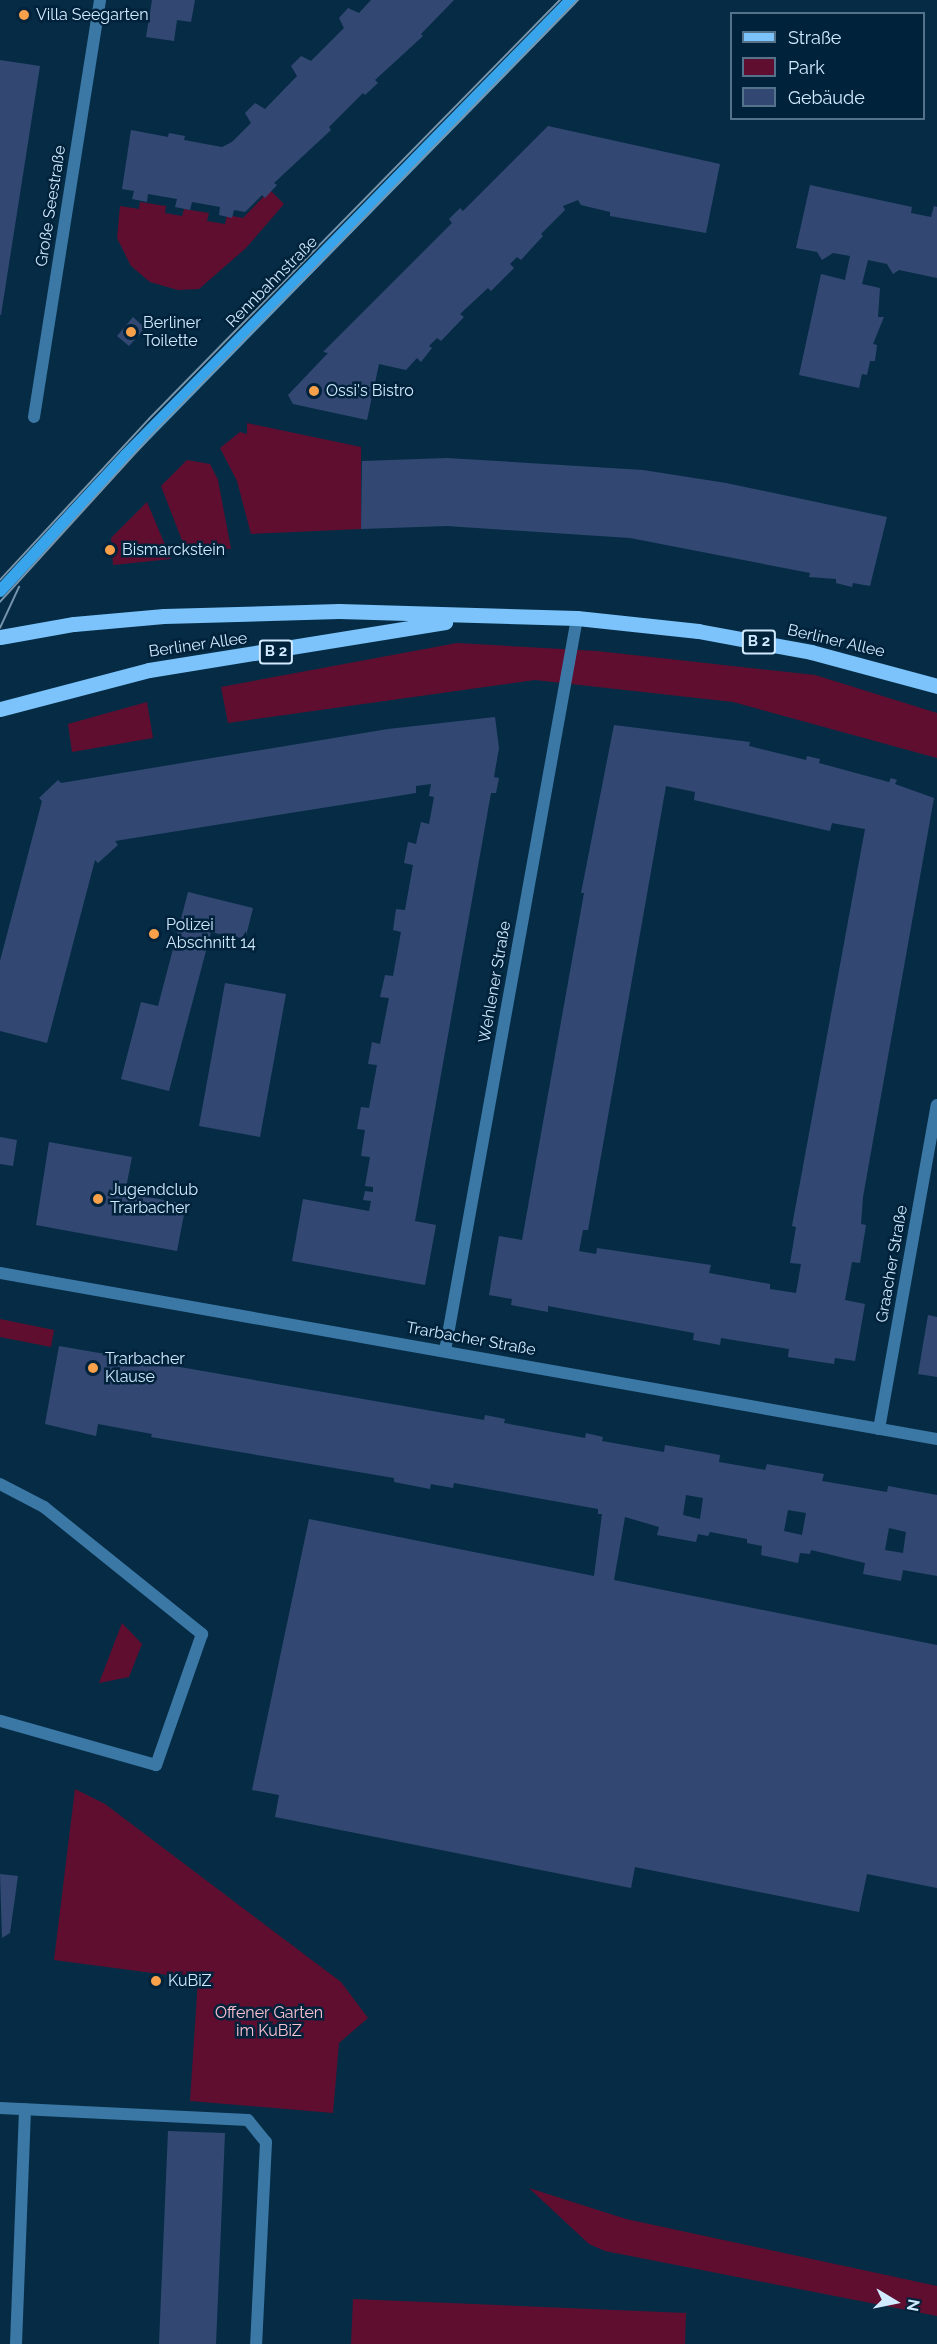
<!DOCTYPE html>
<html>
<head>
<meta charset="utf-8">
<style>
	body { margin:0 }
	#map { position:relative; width:937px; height:2344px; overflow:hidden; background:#062c45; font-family:Raleway,sans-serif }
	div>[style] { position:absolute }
	.green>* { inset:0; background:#600e2f }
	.building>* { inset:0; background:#324872 }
	.lane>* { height:12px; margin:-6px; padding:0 6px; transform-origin:6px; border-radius:6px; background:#3b78a5 }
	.street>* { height:12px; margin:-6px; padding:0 6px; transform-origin:6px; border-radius:6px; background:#3b78a5 }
	.secondary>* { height:12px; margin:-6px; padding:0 6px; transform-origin:6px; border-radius:6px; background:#38a4eb }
	.primary>* { height:15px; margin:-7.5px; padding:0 7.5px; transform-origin:7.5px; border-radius:7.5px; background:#7bc3fa }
	.tram>* { height:1.5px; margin:-0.75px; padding:0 0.75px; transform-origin:0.75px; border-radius:0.75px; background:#7695ac }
	.dots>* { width:16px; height:16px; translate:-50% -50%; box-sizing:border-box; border:3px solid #00223b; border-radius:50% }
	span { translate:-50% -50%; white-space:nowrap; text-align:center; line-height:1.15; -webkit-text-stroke:5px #00223b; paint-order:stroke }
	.shield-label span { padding:2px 4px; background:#00223b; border:2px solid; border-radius:4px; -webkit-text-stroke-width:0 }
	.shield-label { font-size:15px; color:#d1eaff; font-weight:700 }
	.poi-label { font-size:16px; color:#d1eaff }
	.left { translate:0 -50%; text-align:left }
	.street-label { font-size:16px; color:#d1eaff }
	.park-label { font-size:16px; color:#fdc0cf }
	.legend { position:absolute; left:730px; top:12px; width:195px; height:108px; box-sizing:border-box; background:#00223b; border:2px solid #547289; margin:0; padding:8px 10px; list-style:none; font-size:18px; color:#d1eaff }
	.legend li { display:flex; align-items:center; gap:12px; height:30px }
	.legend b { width:30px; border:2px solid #547289 }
	.north { position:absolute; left:865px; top:2272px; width:60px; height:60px; -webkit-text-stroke:4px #00223b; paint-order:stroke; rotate:100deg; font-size:16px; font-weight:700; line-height:24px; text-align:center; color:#d1eaff }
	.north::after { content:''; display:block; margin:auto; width:21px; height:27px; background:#d1eaff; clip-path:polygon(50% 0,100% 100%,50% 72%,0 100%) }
</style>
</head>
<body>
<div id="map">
	<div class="green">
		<div style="clip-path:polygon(270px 190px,284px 204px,246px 248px,199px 289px,178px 290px,150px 282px,131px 266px,117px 238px,120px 206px,139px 209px,140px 202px,166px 206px,165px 213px,182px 216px,184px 209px,209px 213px,207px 221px,225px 224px,227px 215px,243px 218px)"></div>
		<div style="clip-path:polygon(247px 423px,361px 447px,361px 529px,251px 534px,237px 481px,220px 448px,240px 432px,247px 434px)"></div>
		<div style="clip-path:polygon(187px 460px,210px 464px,218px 480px,231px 549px,185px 548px,161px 486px)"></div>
		<div style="clip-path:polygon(147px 502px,171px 559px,113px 565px,111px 538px)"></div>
		<div style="clip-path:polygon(457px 643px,597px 651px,815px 675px,937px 713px,937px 758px,733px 702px,535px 680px,228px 723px,221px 687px)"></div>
		<div style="clip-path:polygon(147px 702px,153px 738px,72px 752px,68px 724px)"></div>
		<div style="clip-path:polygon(0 1319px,54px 1330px,51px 1347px,0 1337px)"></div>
		<div style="clip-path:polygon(122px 1623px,142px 1644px,129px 1677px,99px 1683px)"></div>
		<div style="clip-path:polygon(75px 1789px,105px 1804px,341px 1982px,368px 2018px,339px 2043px,333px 2113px,190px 2101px,198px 1979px,54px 1960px)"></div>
		<div style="clip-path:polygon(529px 2188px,626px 2219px,937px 2286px,937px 2316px,605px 2251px,589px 2244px)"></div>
		<div style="clip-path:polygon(353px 2299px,686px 2313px,685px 2344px,351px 2344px)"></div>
	</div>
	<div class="building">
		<div style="clip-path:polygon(152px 0,195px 0,191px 22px,177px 20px,174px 41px,146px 37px)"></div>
		<div style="clip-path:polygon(371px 0,454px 0,421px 34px,423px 36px,375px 80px,378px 83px,365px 95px,363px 93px,329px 127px,331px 130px,274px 183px,277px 185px,265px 198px,262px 195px,245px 212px,234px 210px,232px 218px,219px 215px,220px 207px,192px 202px,190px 210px,175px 207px,177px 199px,148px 194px,147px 202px,132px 199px,134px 191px,122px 189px,131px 130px,168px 137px,169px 133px,185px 136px,184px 140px,222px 147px,232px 142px,251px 123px,245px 113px,255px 103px,265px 109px,297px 76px,291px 66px,301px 56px,311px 61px,344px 28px,339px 18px,348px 8px,359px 13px)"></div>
		<div style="clip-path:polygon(0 60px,40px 66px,1px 315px,0 315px)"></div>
		<div style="clip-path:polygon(548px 126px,720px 164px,706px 233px,610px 216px,610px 212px,581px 205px,578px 200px,563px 206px,565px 210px,541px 234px,543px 236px,521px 260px,517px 257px,510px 264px,514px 268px,491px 291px,488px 288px,460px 314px,464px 317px,441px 341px,437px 338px,429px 346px,432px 348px,421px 362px,417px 358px,406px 370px,379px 364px,367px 420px,293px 404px,288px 395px,328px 353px,323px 352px,452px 223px,449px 219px,460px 208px,463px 211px)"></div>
		<div style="clip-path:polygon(810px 185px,912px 207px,911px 213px,931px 217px,934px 206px,937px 207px,937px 278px,899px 270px,893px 274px,887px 264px,868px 260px,862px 284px,880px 288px,878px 317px,884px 317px,873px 344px,877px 345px,875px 361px,870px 361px,867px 375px,862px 374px,859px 388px,799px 375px,821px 274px,845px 280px,850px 256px,833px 253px,822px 260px,817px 252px,796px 248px)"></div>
		<div style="clip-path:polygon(133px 317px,145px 328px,129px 346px,117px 336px)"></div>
		<div style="clip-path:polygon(447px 458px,643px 470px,726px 483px,887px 517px,870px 586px,853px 583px,852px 587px,836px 583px,836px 579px,809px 577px,810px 573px,630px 538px,447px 526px,361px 529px,362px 461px)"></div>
		<div style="clip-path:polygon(495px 717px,499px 748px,494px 777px,499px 778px,496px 793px,491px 793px,415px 1221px,436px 1225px,425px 1285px,292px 1261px,303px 1199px,369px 1211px,371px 1201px,363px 1200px,365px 1191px,373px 1192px,373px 1187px,365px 1186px,370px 1157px,361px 1156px,365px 1130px,357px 1129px,361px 1107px,369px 1108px,377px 1065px,368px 1064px,372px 1042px,380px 1044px,389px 998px,380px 997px,385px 975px,393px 976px,401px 932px,393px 930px,396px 909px,405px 910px,413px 865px,404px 863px,408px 842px,416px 844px,421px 822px,429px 824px,434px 797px,429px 796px,431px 784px,416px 786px,416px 793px,115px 841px,118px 845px,98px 863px,95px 860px,47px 1043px,0 1031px,0 961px,42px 801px,39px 798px,58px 780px,61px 783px,388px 729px)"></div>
		<div style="clip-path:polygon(evenodd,614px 725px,750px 742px,749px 746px,806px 760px,807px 756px,820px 759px,819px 763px,889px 782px,891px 778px,897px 780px,895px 784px,934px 798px,863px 1197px,861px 1224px,866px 1225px,860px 1263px,852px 1262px,845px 1300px,865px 1304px,855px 1361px,835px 1358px,834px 1364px,788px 1357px,789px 1349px,721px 1338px,720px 1345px,693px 1340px,694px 1333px,548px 1306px,548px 1312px,511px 1305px,512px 1299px,489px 1295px,499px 1236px,522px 1240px,584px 893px,581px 893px,614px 725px,666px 786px,695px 792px,694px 800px,830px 831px,832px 823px,865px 829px,792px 1226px,796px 1227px,790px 1263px,801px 1264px,796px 1293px,770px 1289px,770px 1284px,709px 1273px,711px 1265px,597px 1248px,596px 1254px,579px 1251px,583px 1230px,588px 1230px,666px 786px)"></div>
		<div style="clip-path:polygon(188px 892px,253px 908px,245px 940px,211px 932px,169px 1091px,121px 1079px,141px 1002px,158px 1006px)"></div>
		<div style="clip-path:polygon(225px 983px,286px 994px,260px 1137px,199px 1126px)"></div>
		<div style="clip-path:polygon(0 1137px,17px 1140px,13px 1166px,0 1164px)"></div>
		<div style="clip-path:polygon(49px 1142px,132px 1157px,125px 1193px,186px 1204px,177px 1251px,36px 1225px)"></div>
		<div style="clip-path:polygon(928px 1315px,937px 1317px,937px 1377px,918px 1374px)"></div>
		<div style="clip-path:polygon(evenodd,59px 1346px,484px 1420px,485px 1415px,505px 1419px,504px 1423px,585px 1438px,586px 1433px,603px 1437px,602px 1441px,664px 1452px,665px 1445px,720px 1455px,719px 1462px,765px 1470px,767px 1464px,824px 1474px,822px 1481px,887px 1492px,888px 1486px,937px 1495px,937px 1576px,903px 1570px,901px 1581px,863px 1574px,865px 1563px,811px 1550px,810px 1554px,800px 1553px,798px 1563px,761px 1555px,762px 1546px,747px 1543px,747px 1539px,710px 1532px,708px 1536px,698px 1534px,696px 1542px,657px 1535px,659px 1527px,625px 1517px,614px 1580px,937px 1645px,937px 1888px,867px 1874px,859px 1912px,635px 1867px,631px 1888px,275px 1817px,279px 1795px,252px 1790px,309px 1519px,594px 1576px,602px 1514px,598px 1514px,598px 1509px,454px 1483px,453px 1488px,431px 1484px,430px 1489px,394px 1482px,394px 1478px,151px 1437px,152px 1434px,98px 1424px,96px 1436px,45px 1424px,59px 1346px,686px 1495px,703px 1498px,700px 1519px,683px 1515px,686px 1495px,59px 1346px,788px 1510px,806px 1513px,802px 1535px,784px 1531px,788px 1510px,59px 1346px,889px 1528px,906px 1532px,903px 1553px,885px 1550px,889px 1528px)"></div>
		<div style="clip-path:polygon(0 1874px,18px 1876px,10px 1933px,2px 1938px)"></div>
		<div style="clip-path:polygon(168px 2131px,225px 2133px,216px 2344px,159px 2344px)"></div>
	</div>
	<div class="lane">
		<div style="left:0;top:1484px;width:50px;rotate:27.6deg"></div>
		<div style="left:44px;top:1507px;width:203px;rotate:38.8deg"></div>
		<div style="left:202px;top:1634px;width:139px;rotate:109.3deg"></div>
		<div style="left:156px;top:1765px;width:162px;rotate:-164.2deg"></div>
		<div style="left:0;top:2108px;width:248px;rotate:2.8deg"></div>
		<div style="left:248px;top:2120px;width:28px;rotate:51deg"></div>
		<div style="left:266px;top:2142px;width:202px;rotate:92.8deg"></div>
		<div style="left:16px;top:2344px;width:235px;rotate:-87.8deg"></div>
	</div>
	<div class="street">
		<div style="left:34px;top:417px;width:422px;rotate:-81deg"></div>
		<div style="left:0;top:1273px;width:952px;rotate:10.05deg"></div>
		<div style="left:445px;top:1351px;width:745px;rotate:-79.79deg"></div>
		<div style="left:879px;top:1429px;width:329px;rotate:-79.9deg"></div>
	</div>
	<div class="secondary">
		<div style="left:0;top:591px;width:185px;rotate:-47.2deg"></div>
		<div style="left:126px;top:455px;width:636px;rotate:-45.64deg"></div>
	</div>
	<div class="primary">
		<div style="left:0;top:637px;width:75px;rotate:-10deg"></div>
		<div style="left:74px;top:624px;width:90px;rotate:-5.1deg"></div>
		<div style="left:164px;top:616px;width:175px;rotate:-1.6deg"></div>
		<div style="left:339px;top:611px;width:238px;rotate:1.7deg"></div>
		<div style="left:577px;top:618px;width:122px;rotate:6.1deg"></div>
		<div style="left:698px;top:631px;width:115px;rotate:10.5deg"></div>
		<div style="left:811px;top:652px;width:131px;rotate:15.1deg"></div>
		<div style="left:0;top:709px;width:154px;rotate:-14.7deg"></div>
		<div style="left:149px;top:670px;width:300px;rotate:-9.2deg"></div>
	</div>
	<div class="tram">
		<div style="left:0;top:580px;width:219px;rotate:-47.2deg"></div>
		<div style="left:149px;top:419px;width:587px;rotate:-45.55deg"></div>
		<div style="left:0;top:602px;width:226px;rotate:-47.7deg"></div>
		<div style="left:152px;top:435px;width:609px;rotate:-45.6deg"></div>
		<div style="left:0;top:628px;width:45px;rotate:-65.1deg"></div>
	</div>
	<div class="dots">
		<div style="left:24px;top:15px;background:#f8a14a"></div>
		<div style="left:131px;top:332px;background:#f8a14a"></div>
		<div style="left:314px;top:391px;background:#f8a14a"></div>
		<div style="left:110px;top:550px;background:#f8a14a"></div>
		<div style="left:154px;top:934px;background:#f8a14a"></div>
		<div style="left:98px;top:1199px;background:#f8a14a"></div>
		<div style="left:93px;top:1368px;background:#f8a14a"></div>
		<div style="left:156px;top:1981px;background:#f8a14a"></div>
	</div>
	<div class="shield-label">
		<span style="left:759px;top:642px">B 2</span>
		<span style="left:276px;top:652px">B 2</span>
	</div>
	<div class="poi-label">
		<span class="left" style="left:36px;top:15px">Villa Seegarten</span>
		<span class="left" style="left:143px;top:332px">Berliner<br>Toilette</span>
		<span class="left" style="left:326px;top:391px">Ossi's Bistro</span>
		<span class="left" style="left:122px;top:550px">Bismarckstein</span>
		<span class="left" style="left:166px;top:934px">Polizei<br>Abschnitt 14</span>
		<span class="left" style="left:110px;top:1199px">Jugendclub<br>Trarbacher</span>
		<span class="left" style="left:105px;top:1368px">Trarbacher<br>Klause</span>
		<span class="left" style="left:168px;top:1981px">KuBiZ</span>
	</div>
	<div class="street-label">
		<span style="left:51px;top:206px;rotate:-81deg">Große Seestraße</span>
		<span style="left:272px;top:282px;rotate:-45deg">Rennbahnstraße</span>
		<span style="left:836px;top:641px;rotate:13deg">Berliner Allee</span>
		<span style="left:198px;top:645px;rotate:-8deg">Berliner Allee</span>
		<span style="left:495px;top:982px;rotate:-80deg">Wehlener Straße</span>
		<span style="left:892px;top:1264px;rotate:-80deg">Graacher Straße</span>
		<span style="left:471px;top:1339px;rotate:10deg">Trarbacher Straße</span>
	</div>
	<div class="park-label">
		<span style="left:269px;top:2022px">Offener Garten<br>im KuBiZ</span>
	</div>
	<ul class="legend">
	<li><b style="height:8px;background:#7bc3fa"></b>Straße</li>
	<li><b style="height:16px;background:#600e2f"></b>Park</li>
	<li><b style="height:16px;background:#324872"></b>Gebäude</li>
	</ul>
	<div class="north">N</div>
</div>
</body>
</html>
